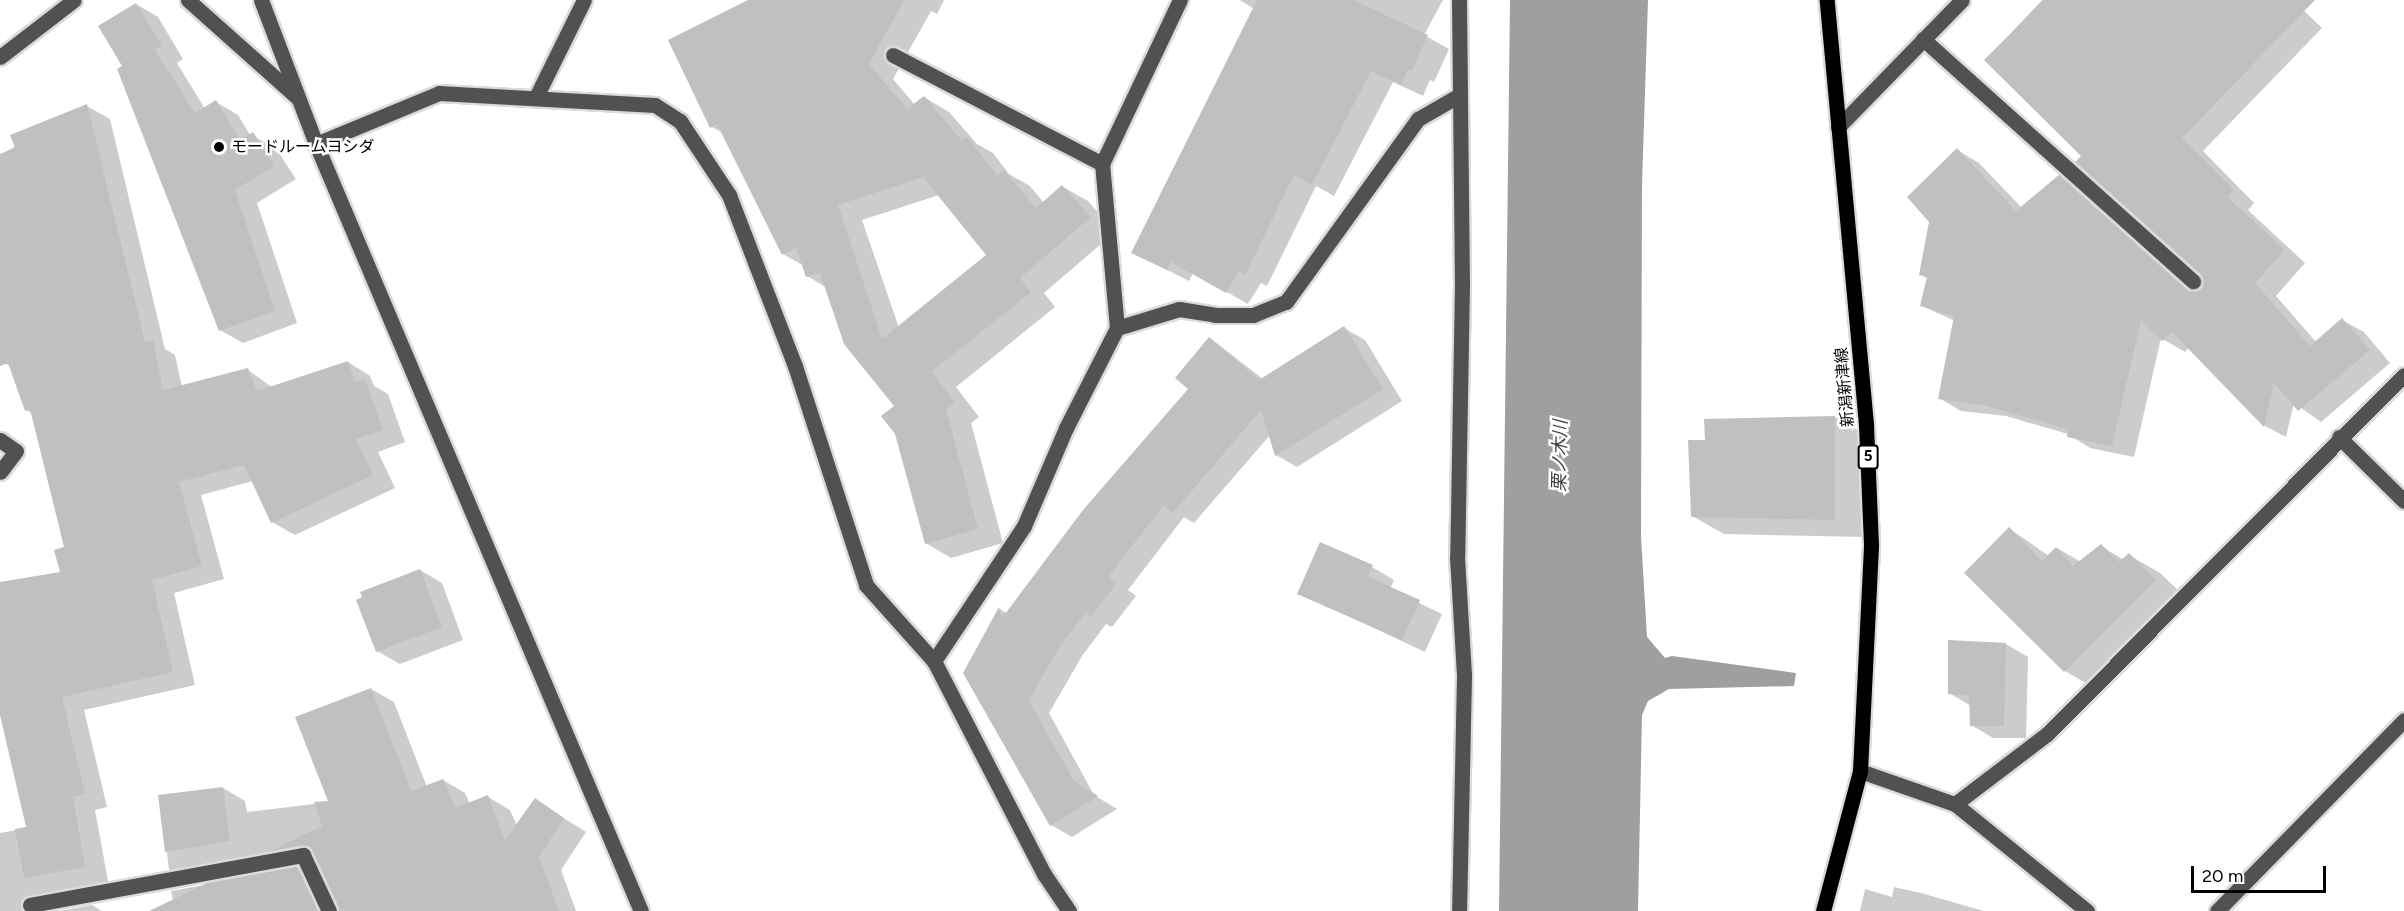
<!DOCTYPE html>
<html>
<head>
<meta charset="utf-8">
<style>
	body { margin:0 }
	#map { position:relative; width:2404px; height:911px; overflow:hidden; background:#fff; font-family:Figtree,"Noto Sans JP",sans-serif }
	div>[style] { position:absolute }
	.water>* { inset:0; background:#9f9f9f }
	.shadow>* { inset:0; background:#0003 }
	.building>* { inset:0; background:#c0c0c0 }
	.roads { filter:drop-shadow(2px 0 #dbdbdb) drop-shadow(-2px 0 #dbdbdb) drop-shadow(0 2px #dbdbdb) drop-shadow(0 -2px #dbdbdb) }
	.minor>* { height:15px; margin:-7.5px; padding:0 7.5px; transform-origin:7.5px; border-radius:7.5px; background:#515151 }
	.major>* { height:15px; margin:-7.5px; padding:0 7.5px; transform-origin:7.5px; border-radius:7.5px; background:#000 }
	.dots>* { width:16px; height:16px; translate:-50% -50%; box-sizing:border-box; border:3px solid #fff; border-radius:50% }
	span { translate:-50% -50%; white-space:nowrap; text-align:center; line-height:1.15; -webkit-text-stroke:5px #fff; paint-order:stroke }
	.shield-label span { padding:2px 4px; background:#fff; border:2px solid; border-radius:4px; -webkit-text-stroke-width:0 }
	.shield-label { font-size:15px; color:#000; font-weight:700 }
	.poi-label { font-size:16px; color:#000 }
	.left { translate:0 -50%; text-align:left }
	.street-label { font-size:16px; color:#000 }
	.water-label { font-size:18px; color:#404040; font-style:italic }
	.scale { position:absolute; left:2191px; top:866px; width:135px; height:27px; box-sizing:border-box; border:3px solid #000; border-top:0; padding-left:8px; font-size:18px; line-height:21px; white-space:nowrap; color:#000; -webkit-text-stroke:4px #fff; paint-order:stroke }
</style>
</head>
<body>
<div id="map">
	<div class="water">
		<div style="clip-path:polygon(1510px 0,1648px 0,1642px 185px,1641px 536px,1647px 637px,1665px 658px,1672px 656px,1796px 673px,1794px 686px,1669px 689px,1648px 701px,1642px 715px,1638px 911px,1499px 911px)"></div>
	</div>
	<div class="shadow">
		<div style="clip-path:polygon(evenodd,751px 0,944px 0,937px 14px,931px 11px,893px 79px,915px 105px,924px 97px,949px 112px,977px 144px,993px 153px,1009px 174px,1030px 186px,1044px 203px,1063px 187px,1088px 201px,1115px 232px,1044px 293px,1055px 307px,956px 387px,979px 417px,971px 423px,1003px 543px,951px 558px,926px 543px,896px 406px,827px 288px,807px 276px,804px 266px,783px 254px,723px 133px,712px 127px,751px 0,939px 195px,989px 256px,899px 328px,862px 220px,939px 195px)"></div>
		<div style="clip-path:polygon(1240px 0,1443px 0,1424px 35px,1449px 49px,1434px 82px,1430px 80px,1423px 96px,1393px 82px,1334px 196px,1316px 186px,1267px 286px,1261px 283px,1248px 304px,1193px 273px,1189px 281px,1133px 253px,1254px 9px)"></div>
		<div style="clip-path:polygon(2042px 0,2293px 0,2322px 28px,2203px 151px,2254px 203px,2248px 210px,2305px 263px,2276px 296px,2316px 342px,2342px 320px,2364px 332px,2390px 363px,2321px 422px,2294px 403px,2286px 437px,2265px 426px,2189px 347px,2185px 352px,2161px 338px,2134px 457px,2090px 448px,2068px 434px,2006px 416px,1961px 411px,1939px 398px,1955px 321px,1922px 306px,1928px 279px,1920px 274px,1957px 150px,1979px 163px,2022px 208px,2060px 176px,2081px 189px,2194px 290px,2201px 289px,2201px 273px,1986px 60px)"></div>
		<div style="clip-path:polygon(136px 4px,158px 17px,183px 59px,177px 63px,205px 109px,216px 102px,238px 115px,250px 135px,275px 147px,296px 179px,257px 203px,297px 323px,243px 343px,220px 330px,124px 67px)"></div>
		<div style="clip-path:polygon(87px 106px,110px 119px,165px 349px,175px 355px,182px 387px,248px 370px,273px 388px,348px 362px,370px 376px,374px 386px,388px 394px,405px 442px,378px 452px,395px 488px,295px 535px,272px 522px,253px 481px,201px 495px,224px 579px,174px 593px,195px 685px,84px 710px,107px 807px,95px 810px,111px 897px,47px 911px,0 911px,0 833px,28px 828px,0 709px,0 584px,61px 573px,66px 548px,33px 414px,26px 410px,11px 367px,5px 363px,0 349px,0 155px)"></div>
		<div style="clip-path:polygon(1344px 328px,1365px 340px,1402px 401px,1297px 467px,1276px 455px,1270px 435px,1194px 523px,1184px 517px,1128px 590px,1136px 596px,1112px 627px,1106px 624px,1082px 656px,1049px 713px,1094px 795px,1117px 809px,1072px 837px,1051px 825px,965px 673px,1000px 609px,1008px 614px,1190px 389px,1210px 338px,1263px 379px)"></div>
		<div style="clip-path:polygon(1835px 417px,1866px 435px,1865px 537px,1724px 534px,1692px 516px,1707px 441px)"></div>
		<div style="clip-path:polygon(2010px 529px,2049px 556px,2057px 548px,2081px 562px,2101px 546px,2124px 560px,2129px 555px,2160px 573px,2186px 598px,2096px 689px,2065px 671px)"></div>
		<div style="clip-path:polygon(1372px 567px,1394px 580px,1390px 589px,1442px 614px,1425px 652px,1299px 593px)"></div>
		<div style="clip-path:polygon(420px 570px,442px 583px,463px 640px,400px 664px,377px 651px)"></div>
		<div style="clip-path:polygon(1949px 641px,2006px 644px,2028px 657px,2026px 738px,1993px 738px,1971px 725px,1971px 706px,1949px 693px)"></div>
		<div style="clip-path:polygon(371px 689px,394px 702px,427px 787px,443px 780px,465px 793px,470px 804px,488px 797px,510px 810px,517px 826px,535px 800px,586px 832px,561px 870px,576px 911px,338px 911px,339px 907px,315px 861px,191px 882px,169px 869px,160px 797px,223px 788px,245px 801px,247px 812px,330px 802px)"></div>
		<div style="clip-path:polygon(297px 868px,320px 881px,334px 911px,152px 911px,173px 901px,171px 891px)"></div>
		<div style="clip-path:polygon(1894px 887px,1921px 893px,1984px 911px,1860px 911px,1865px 889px,1892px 897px)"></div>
		<div style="clip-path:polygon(92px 905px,102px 911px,60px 911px)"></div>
	</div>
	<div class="building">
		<div style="clip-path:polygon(evenodd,748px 0,904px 0,869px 64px,907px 109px,924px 96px,962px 141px,967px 137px,998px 176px,1004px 170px,1036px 208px,1062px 185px,1091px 217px,1020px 278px,1031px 292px,931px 372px,955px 402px,946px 409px,978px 529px,925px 544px,895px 434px,881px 416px,894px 406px,844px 344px,820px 273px,806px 277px,796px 248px,782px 255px,717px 124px,710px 128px,668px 40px,748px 0,923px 177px,986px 255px,882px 339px,838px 205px,923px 177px)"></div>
		<div style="clip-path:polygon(1257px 0,1353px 0,1428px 35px,1412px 71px,1408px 69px,1401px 85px,1371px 71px,1312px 185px,1294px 175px,1245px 275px,1238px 271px,1226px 293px,1171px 262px,1167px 270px,1131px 253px)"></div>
		<div style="clip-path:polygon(2044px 0,2315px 0,2182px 138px,2234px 190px,2227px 197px,2285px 250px,2255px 283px,2310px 346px,2342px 318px,2370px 350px,2298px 411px,2274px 383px,2264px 427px,2172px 332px,2162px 341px,2141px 320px,2112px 446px,2067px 437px,2068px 429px,1983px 405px,1938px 399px,1954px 316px,1920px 306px,1927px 277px,1919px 275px,1929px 222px,1907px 197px,1957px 148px,2016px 211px,2060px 174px,2186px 288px,2195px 290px,2202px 284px,2200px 274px,2075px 162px,2081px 156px,1984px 60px)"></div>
		<div style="clip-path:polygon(136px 3px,162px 46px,155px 50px,195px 113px,216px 100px,240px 140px,253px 132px,274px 166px,235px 190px,275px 311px,219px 331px,117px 69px,122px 66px,98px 26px)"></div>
		<div style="clip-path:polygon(87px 104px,145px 342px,153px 340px,163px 390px,248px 368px,257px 391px,348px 361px,355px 382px,365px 379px,383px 430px,356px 439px,373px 475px,271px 523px,244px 465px,179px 482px,202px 566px,152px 580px,173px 672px,62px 697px,85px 794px,73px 797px,85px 867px,24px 878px,15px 829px,26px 827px,0 715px,0 582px,60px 572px,54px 550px,64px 547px,30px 409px,25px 411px,8px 363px,0 366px,0 154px,15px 148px,10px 135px)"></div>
		<div style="clip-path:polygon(1344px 326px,1383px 389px,1275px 456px,1261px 410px,1173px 513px,1164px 505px,1108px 577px,1116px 584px,1091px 617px,1086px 612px,1061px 644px,1029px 701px,1074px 781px,1098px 796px,1050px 826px,963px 673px,999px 607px,1002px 618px,1083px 510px,1188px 389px,1175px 378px,1209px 337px,1259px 380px)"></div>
		<div style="clip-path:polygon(1835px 416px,1835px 520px,1691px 517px,1688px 440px,1705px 440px,1704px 419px)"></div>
		<div style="clip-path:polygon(2009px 527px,2042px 561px,2056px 547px,2073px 566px,2101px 544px,2119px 562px,2129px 553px,2156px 580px,2064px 672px,1964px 573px)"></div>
		<div style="clip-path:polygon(1320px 542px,1373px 565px,1368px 577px,1420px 600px,1402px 640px,1297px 594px)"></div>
		<div style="clip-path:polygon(420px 569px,442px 627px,376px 652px,356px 600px,362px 597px,360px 592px)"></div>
		<div style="clip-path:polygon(1948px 640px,2006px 643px,2004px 726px,1970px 726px,1969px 695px,1948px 694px)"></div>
		<div style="clip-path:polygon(371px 688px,411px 791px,443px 779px,455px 808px,488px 795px,505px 840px,535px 798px,564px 818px,539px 857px,559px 911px,339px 911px,310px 848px,302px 845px,271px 851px,322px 826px,314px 802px,328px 801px,295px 717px)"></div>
		<div style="clip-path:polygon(223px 787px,230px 841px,165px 852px,158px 795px)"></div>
		<div style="clip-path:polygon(297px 866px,318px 911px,149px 911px,207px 883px)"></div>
	</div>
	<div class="roads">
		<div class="minor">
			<div style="left:188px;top:0;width:147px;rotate:41.7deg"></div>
			<div style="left:261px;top:0;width:154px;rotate:69.1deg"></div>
			<div style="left:316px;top:144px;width:833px;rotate:67.04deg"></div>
			<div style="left:1459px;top:0;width:284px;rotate:89.4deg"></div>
			<div style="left:1462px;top:284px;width:273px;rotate:91deg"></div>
			<div style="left:1457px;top:557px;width:119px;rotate:86.6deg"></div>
			<div style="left:1464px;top:676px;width:235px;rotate:91.2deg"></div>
			<div style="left:1923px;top:39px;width:363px;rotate:41.9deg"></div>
			<div style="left:893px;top:55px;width:236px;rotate:27.5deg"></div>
			<div style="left:0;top:57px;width:93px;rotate:-37.6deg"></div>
			<div style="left:536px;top:97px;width:108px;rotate:-63.7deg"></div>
			<div style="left:1838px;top:127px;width:177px;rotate:-45.7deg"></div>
			<div style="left:316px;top:144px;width:133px;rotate:-22.5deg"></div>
			<div style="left:439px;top:93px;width:216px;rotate:3.2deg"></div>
			<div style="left:655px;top:105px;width:30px;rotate:33deg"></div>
			<div style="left:680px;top:121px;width:89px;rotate:56.5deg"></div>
			<div style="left:729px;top:195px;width:183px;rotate:68.9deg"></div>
			<div style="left:795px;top:366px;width:230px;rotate:72deg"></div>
			<div style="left:866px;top:585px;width:102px;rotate:48.2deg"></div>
			<div style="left:934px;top:661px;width:240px;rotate:62.7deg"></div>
			<div style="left:1044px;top:874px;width:45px;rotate:56deg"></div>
			<div style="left:1117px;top:328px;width:165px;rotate:-95.2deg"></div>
			<div style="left:1102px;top:164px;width:182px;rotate:-64.6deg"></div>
			<div style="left:2339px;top:437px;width:91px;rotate:44.6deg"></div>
			<div style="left:0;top:440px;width:19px;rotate:35deg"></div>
			<div style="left:16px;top:451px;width:26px;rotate:127deg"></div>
			<div style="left:934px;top:661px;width:162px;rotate:-56.3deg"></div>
			<div style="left:1024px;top:526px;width:107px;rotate:-66.8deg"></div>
			<div style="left:1066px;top:428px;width:112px;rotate:-63deg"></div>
			<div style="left:1117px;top:328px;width:65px;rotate:-17deg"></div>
			<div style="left:1179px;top:309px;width:36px;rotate:9deg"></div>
			<div style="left:1215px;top:315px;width:38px"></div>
			<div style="left:1253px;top:315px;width:35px;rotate:-22deg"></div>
			<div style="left:1286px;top:302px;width:226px;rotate:-54.2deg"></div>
			<div style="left:1418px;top:119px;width:46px;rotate:-29.9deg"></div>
			<div style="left:1860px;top:771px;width:101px;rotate:19.2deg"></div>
			<div style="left:1955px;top:804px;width:170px;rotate:39deg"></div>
			<div style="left:1955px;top:804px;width:116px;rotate:-37.3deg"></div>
			<div style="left:2047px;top:734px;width:506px;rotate:-45.16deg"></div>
			<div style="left:30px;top:905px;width:278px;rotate:-10.4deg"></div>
			<div style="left:303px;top:855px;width:62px;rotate:65.1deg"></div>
			<div style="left:2217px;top:911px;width:267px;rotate:-45.6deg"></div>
		</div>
		<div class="major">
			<div style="left:1823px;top:911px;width:145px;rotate:-75.2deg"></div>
			<div style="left:1860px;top:771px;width:227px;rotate:-87.2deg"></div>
			<div style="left:1871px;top:544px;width:120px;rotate:-92.4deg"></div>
			<div style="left:1866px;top:424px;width:426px;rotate:-95.3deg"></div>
		</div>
	</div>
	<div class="dots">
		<div style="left:219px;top:147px;background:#000"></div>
	</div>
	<div class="shield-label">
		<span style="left:1868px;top:457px">5</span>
	</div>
	<div class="poi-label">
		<span class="left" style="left:231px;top:147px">モードルームヨシダ</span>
	</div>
	<div class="street-label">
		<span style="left:1845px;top:387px;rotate:-95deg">新潟新津線</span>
	</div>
	<div class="water-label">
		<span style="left:1560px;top:456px;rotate:-89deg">栗ノ木川</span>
	</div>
	<div class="scale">20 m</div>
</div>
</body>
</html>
